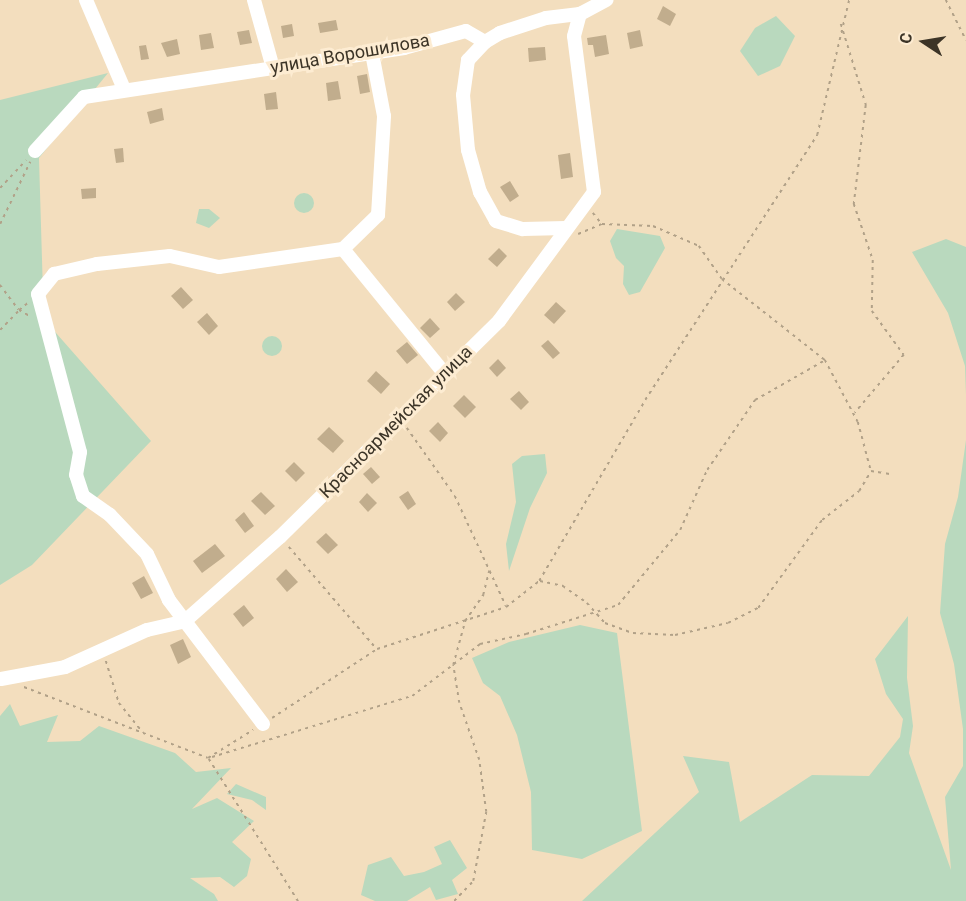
<!DOCTYPE html>
<html>
<head>
<meta charset="utf-8">
<style>
	body { margin:0 }
	#map { position:relative; width:966px; height:901px; overflow:hidden; background:#f3debe; font-family:Roboto,sans-serif }
	div>[style] { position:absolute }
	.green>* { inset:0; background:#b9d9be }
	.round { border-radius:50% }
	.building>* { inset:0; background:#c1ad8d }
	.path>* { height:1.5px; margin-top:-0.75px; transform-origin:0; background:repeating-linear-gradient(90deg,#b1a188 0 3px,transparent 0 7.5px) }
	.minor>* { height:14px; margin:-7px; padding:0 7px; transform-origin:7px; border-radius:7px; background:#fff }
	span { translate:-50% -50%; white-space:nowrap; text-align:center; line-height:1.15; -webkit-text-stroke:6px #fdecd2; paint-order:stroke }
	.street-label { font-size:18px; color:#3c3427 }
	.north { position:absolute; left:894px; top:12px; width:60px; height:60px; -webkit-text-stroke:4px #fdecd2; paint-order:stroke; rotate:282deg; font-size:16px; font-weight:700; line-height:24px; text-align:center; color:#3c3427 }
	.north::after { content:''; display:block; margin:auto; width:21px; height:27px; background:#3c3427; clip-path:polygon(50% 0,100% 100%,50% 72%,0 100%) }
</style>
</head>
<body>
<div id="map">
	<div class="green">
		<div style="clip-path:polygon(776px 16px,795px 36px,780px 66px,758px 76px,740px 51px,755px 28px)"></div>
		<div style="clip-path:polygon(108px 73px,39px 158px,43px 293px,49px 325px,151px 441px,32px 565px,0 585px,0 100px)"></div>
		<div class="round" style="left:294px;top:193px;width:20px;height:20px"></div>
		<div style="clip-path:polygon(199px 209px,209px 209px,220px 218px,209px 228px,196px 223px)"></div>
		<div style="clip-path:polygon(617px 229px,660px 236px,665px 248px,640px 292px,629px 295px,623px 284px,624px 266px,616px 258px,610px 241px)"></div>
		<div style="clip-path:polygon(946px 239px,966px 247px,966px 395px,965px 366px,948px 313px,912px 252px)"></div>
		<div class="round" style="left:262px;top:336px;width:20px;height:20px"></div>
		<div style="clip-path:polygon(966px 440px,966px 901px,582px 901px,699px 792px,683px 756px,729px 762px,740px 822px,812px 775px,869px 776px,900px 737px,903px 719px,886px 694px,875px 659px,908px 616px,907px 678px,913px 726px,909px 753px,951px 870px,945px 797px,963px 766px,963px 729px,954px 664px,940px 613px,945px 544px,958px 497px)"></div>
		<div style="clip-path:polygon(545px 454px,547px 473px,530px 508px,509px 571px,506px 544px,516px 502px,512px 464px,522px 456px)"></div>
		<div style="clip-path:polygon(580px 625px,617px 633px,642px 831px,582px 859px,532px 850px,531px 792px,517px 735px,500px 696px,483px 683px,472px 658px,509px 642px)"></div>
		<div style="clip-path:polygon(10px 704px,20px 726px,58px 715px,47px 742px,80px 741px,99px 726px,175px 753px,196px 772px,231px 768px,192px 809px,217px 798px,254px 821px,232px 842px,251px 859px,247px 876px,234px 887px,220px 877px,190px 878px,214px 894px,218px 901px,0 901px,0 716px)"></div>
		<div style="clip-path:polygon(236px 784px,266px 797px,266px 810px,252px 800px,227px 794px)"></div>
		<div style="clip-path:polygon(450px 840px,467px 868px,452px 880px,458px 894px,436px 900px,430px 887px,407px 901px,375px 901px,361px 895px,368px 865px,391px 857px,404px 876px,424px 872px,442px 864px,434px 847px)"></div>
	</div>
	<div class="building">
		<div style="clip-path:polygon(663px 6px,676px 14px,670px 26px,657px 19px)"></div>
		<div style="clip-path:polygon(336px 20px,338px 30px,320px 33px,318px 23px)"></div>
		<div style="clip-path:polygon(292px 24px,294px 36px,283px 38px,281px 26px)"></div>
		<div style="clip-path:polygon(249px 30px,252px 43px,240px 45px,237px 32px)"></div>
		<div style="clip-path:polygon(640px 30px,643px 46px,630px 49px,627px 33px)"></div>
		<div style="clip-path:polygon(211px 33px,214px 48px,201px 50px,199px 35px)"></div>
		<div style="clip-path:polygon(606px 35px,609px 54px,595px 57px,593px 45px,588px 45px,587px 38px)"></div>
		<div style="clip-path:polygon(177px 39px,180px 54px,167px 57px,161px 43px)"></div>
		<div style="clip-path:polygon(146px 45px,149px 59px,141px 60px,139px 46px)"></div>
		<div style="clip-path:polygon(545px 47px,546px 60px,529px 62px,528px 48px)"></div>
		<div style="clip-path:polygon(367px 74px,370px 92px,360px 94px,357px 76px)"></div>
		<div style="clip-path:polygon(338px 81px,341px 99px,328px 101px,326px 83px)"></div>
		<div style="clip-path:polygon(276px 92px,278px 109px,266px 110px,264px 94px)"></div>
		<div style="clip-path:polygon(162px 108px,164px 120px,150px 124px,147px 112px)"></div>
		<div style="clip-path:polygon(123px 148px,124px 162px,116px 163px,114px 149px)"></div>
		<div style="clip-path:polygon(570px 153px,573px 177px,561px 179px,558px 155px)"></div>
		<div style="clip-path:polygon(510px 181px,519px 196px,510px 202px,500px 187px)"></div>
		<div style="clip-path:polygon(96px 188px,96px 198px,82px 199px,81px 189px)"></div>
		<div style="clip-path:polygon(499px 248px,507px 256px,497px 267px,488px 259px)"></div>
		<div style="clip-path:polygon(181px 287px,193px 300px,183px 309px,171px 296px)"></div>
		<div style="clip-path:polygon(456px 293px,465px 302px,455px 311px,447px 302px)"></div>
		<div style="clip-path:polygon(556px 302px,566px 311px,554px 324px,544px 315px)"></div>
		<div style="clip-path:polygon(207px 313px,218px 326px,209px 335px,197px 322px)"></div>
		<div style="clip-path:polygon(430px 318px,440px 329px,430px 338px,420px 328px)"></div>
		<div style="clip-path:polygon(548px 340px,560px 353px,553px 359px,541px 346px)"></div>
		<div style="clip-path:polygon(407px 342px,418px 355px,407px 364px,396px 351px)"></div>
		<div style="clip-path:polygon(498px 359px,506px 368px,497px 377px,489px 368px)"></div>
		<div style="clip-path:polygon(376px 371px,390px 384px,381px 394px,367px 381px)"></div>
		<div style="clip-path:polygon(519px 391px,529px 402px,521px 410px,510px 399px)"></div>
		<div style="clip-path:polygon(464px 395px,476px 407px,465px 418px,453px 406px)"></div>
		<div style="clip-path:polygon(438px 422px,448px 433px,440px 442px,429px 431px)"></div>
		<div style="clip-path:polygon(329px 427px,344px 441px,333px 453px,317px 439px)"></div>
		<div style="clip-path:polygon(294px 462px,305px 473px,296px 482px,285px 471px)"></div>
		<div style="clip-path:polygon(371px 467px,380px 477px,372px 484px,363px 474px)"></div>
		<div style="clip-path:polygon(408px 491px,416px 504px,408px 510px,399px 497px)"></div>
		<div style="clip-path:polygon(261px 492px,275px 506px,265px 515px,251px 501px)"></div>
		<div style="clip-path:polygon(367px 493px,377px 503px,368px 512px,359px 502px)"></div>
		<div style="clip-path:polygon(244px 512px,254px 526px,245px 533px,235px 520px)"></div>
		<div style="clip-path:polygon(326px 533px,338px 545px,328px 554px,316px 542px)"></div>
		<div style="clip-path:polygon(215px 544px,225px 556px,202px 573px,193px 561px)"></div>
		<div style="clip-path:polygon(286px 569px,298px 582px,287px 592px,276px 579px)"></div>
		<div style="clip-path:polygon(144px 576px,153px 593px,141px 599px,132px 583px)"></div>
		<div style="clip-path:polygon(244px 605px,254px 618px,243px 627px,233px 614px)"></div>
		<div style="clip-path:polygon(183px 639px,191px 657px,178px 664px,170px 645px)"></div>
	</div>
	<div class="path">
		<div style="left:946px;top:0;width:45px;rotate:63.4deg"></div>
		<div style="left:841px;top:24px;width:85px;rotate:72.8deg"></div>
		<div style="left:866px;top:105px;width:100px;rotate:96.9deg"></div>
		<div style="left:854px;top:204px;width:59px;rotate:71.3deg"></div>
		<div style="left:873px;top:260px;width:51px;rotate:91.1deg"></div>
		<div style="left:872px;top:311px;width:54px;rotate:54deg"></div>
		<div style="left:904px;top:355px;width:76px;rotate:130.2deg"></div>
		<div style="left:0;top:188px;width:38px;rotate:-47deg"></div>
		<div style="left:593px;top:213px;width:13px;rotate:51deg"></div>
		<div style="left:0;top:224px;width:69px;rotate:-64.2deg"></div>
		<div style="left:578px;top:234px;width:26px;rotate:-23deg"></div>
		<div style="left:602px;top:224px;width:51px;rotate:2.2deg"></div>
		<div style="left:653px;top:226px;width:50px;rotate:23.5deg"></div>
		<div style="left:699px;top:246px;width:40px;rotate:55.1deg"></div>
		<div style="left:722px;top:279px;width:131px;rotate:38.2deg"></div>
		<div style="left:825px;top:360px;width:70px;rotate:62deg"></div>
		<div style="left:858px;top:422px;width:51px;rotate:75.1deg"></div>
		<div style="left:871px;top:471px;width:19px;rotate:9deg"></div>
		<div style="left:0;top:285px;width:31px;rotate:53deg"></div>
		<div style="left:19px;top:310px;width:13px;rotate:-39deg"></div>
		<div style="left:0;top:330px;width:28px;rotate:-46deg"></div>
		<div style="left:19px;top:310px;width:13px;rotate:29deg"></div>
		<div style="left:407px;top:428px;width:83px;rotate:54.8deg"></div>
		<div style="left:455px;top:496px;width:121px;rotate:65.1deg"></div>
		<div style="left:289px;top:547px;width:133px;rotate:49.3deg"></div>
		<div style="left:540px;top:581px;width:24px;rotate:12deg"></div>
		<div style="left:563px;top:586px;width:29px;rotate:35deg"></div>
		<div style="left:587px;top:603px;width:27px;rotate:48deg"></div>
		<div style="left:605px;top:623px;width:30px;rotate:20deg"></div>
		<div style="left:633px;top:633px;width:42px;rotate:2.7deg"></div>
		<div style="left:675px;top:635px;width:54px;rotate:-12.8deg"></div>
		<div style="left:728px;top:623px;width:34px;rotate:-27deg"></div>
		<div style="left:758px;top:608px;width:109px;rotate:-54deg"></div>
		<div style="left:822px;top:520px;width:47px;rotate:-38.1deg"></div>
		<div style="left:859px;top:491px;width:23px;rotate:-59deg"></div>
		<div style="left:106px;top:661px;width:44px;rotate:72.8deg"></div>
		<div style="left:119px;top:703px;width:38px;rotate:51deg"></div>
		<div style="left:24px;top:687px;width:197px;rotate:21.1deg"></div>
		<div style="left:208px;top:758px;width:53px;rotate:-31.9deg"></div>
		<div style="left:272px;top:718px;width:126px;rotate:-33.3deg"></div>
		<div style="left:377px;top:649px;width:136px;rotate:-18deg"></div>
		<div style="left:506px;top:607px;width:42px;rotate:-38.2deg"></div>
		<div style="left:539px;top:581px;width:210px;rotate:-59.6deg"></div>
		<div style="left:645px;top:400px;width:316px;rotate:-57deg"></div>
		<div style="left:817px;top:135px;width:139px;rotate:-76.7deg"></div>
		<div style="left:212px;top:757px;width:209px;rotate:-17deg"></div>
		<div style="left:412px;top:696px;width:86px;rotate:-37.4deg"></div>
		<div style="left:480px;top:644px;width:47px;rotate:-12.3deg"></div>
		<div style="left:526px;top:634px;width:96px;rotate:-17.5deg"></div>
		<div style="left:618px;top:605px;width:97px;rotate:-50.4deg"></div>
		<div style="left:680px;top:530px;width:66px;rotate:-65.8deg"></div>
		<div style="left:707px;top:470px;width:85px;rotate:-55.6deg"></div>
		<div style="left:755px;top:400px;width:81px;rotate:-29.7deg"></div>
		<div style="left:209px;top:759px;width:168px;rotate:57.9deg"></div>
		<div style="left:454px;top:901px;width:28px;rotate:-46deg"></div>
		<div style="left:473px;top:881px;width:70px;rotate:-79.3deg"></div>
		<div style="left:486px;top:812px;width:52px;rotate:-97.7deg"></div>
		<div style="left:479px;top:760px;width:60px;rotate:-109.3deg"></div>
		<div style="left:459px;top:703px;width:38px;rotate:-99deg"></div>
		<div style="left:453px;top:665px;width:46px;rotate:-74.7deg"></div>
		<div style="left:465px;top:621px;width:32px;rotate:-55deg"></div>
		<div style="left:483px;top:595px;width:25px;rotate:-76deg"></div>
	</div>
	<div class="minor">
		<div style="left:86px;top:0;width:97px;rotate:66.9deg"></div>
		<div style="left:254px;top:0;width:71px;rotate:74.4deg"></div>
		<div style="left:485px;top:42px;width:25px;rotate:133deg"></div>
		<div style="left:468px;top:60px;width:35px;rotate:98deg"></div>
		<div style="left:463px;top:95px;width:55px;rotate:84.8deg"></div>
		<div style="left:468px;top:150px;width:44px;rotate:74.1deg"></div>
		<div style="left:480px;top:192px;width:33px;rotate:61deg"></div>
		<div style="left:496px;top:221px;width:28px;rotate:17deg"></div>
		<div style="left:523px;top:229px;width:43px;rotate:-1.3deg"></div>
		<div style="left:35px;top:151px;width:73px;rotate:-47.8deg"></div>
		<div style="left:84px;top:97px;width:324px;rotate:-8.7deg"></div>
		<div style="left:404px;top:48px;width:64px;rotate:-15.3deg"></div>
		<div style="left:466px;top:31px;width:22px;rotate:30deg"></div>
		<div style="left:485px;top:42px;width:17px;rotate:-31deg"></div>
		<div style="left:500px;top:33px;width:48px;rotate:-18.1deg"></div>
		<div style="left:546px;top:18px;width:34px;rotate:-7deg"></div>
		<div style="left:580px;top:14px;width:30px;rotate:-28deg"></div>
		<div style="left:343px;top:249px;width:160px;rotate:50.8deg"></div>
		<div style="left:1px;top:679px;width:65px;rotate:-10.6deg"></div>
		<div style="left:65px;top:667px;width:90px;rotate:-24.3deg"></div>
		<div style="left:147px;top:630px;width:39px;rotate:-13deg"></div>
		<div style="left:185px;top:621px;width:127px;rotate:-41.5deg"></div>
		<div style="left:280px;top:537px;width:308px;rotate:-44.6deg"></div>
		<div style="left:499px;top:321px;width:160px;rotate:-53.6deg"></div>
		<div style="left:594px;top:192px;width:157px;rotate:-97.3deg"></div>
		<div style="left:574px;top:36px;width:23px;rotate:-75deg"></div>
		<div style="left:263px;top:724px;width:156px;rotate:-127.2deg"></div>
		<div style="left:169px;top:600px;width:51px;rotate:-115.6deg"></div>
		<div style="left:147px;top:554px;width:54px;rotate:-133.5deg"></div>
		<div style="left:110px;top:515px;width:33px;rotate:-145deg"></div>
		<div style="left:83px;top:496px;width:22px;rotate:-108deg"></div>
		<div style="left:76px;top:475px;width:23px;rotate:-80deg"></div>
		<div style="left:80px;top:452px;width:163px;rotate:-104.9deg"></div>
		<div style="left:38px;top:294px;width:26px;rotate:-51deg"></div>
		<div style="left:54px;top:274px;width:44px;rotate:-13.1deg"></div>
		<div style="left:97px;top:264px;width:73px;rotate:-6.3deg"></div>
		<div style="left:170px;top:256px;width:50px;rotate:12.7deg"></div>
		<div style="left:219px;top:267px;width:125px;rotate:-8.3deg"></div>
		<div style="left:343px;top:249px;width:49px;rotate:-44.2deg"></div>
		<div style="left:378px;top:215px;width:99px;rotate:-86.5deg"></div>
		<div style="left:384px;top:116px;width:64px;rotate:-100.8deg"></div>
	</div>
	<div class="street-label">
		<span style="left:350px;top:54px;rotate:-10deg">улица Ворошилова</span>
		<span style="left:396px;top:422px;rotate:-45deg">Красноармейская улица</span>
	</div>
	<div class="north">С</div>
</div>
</body>
</html>
